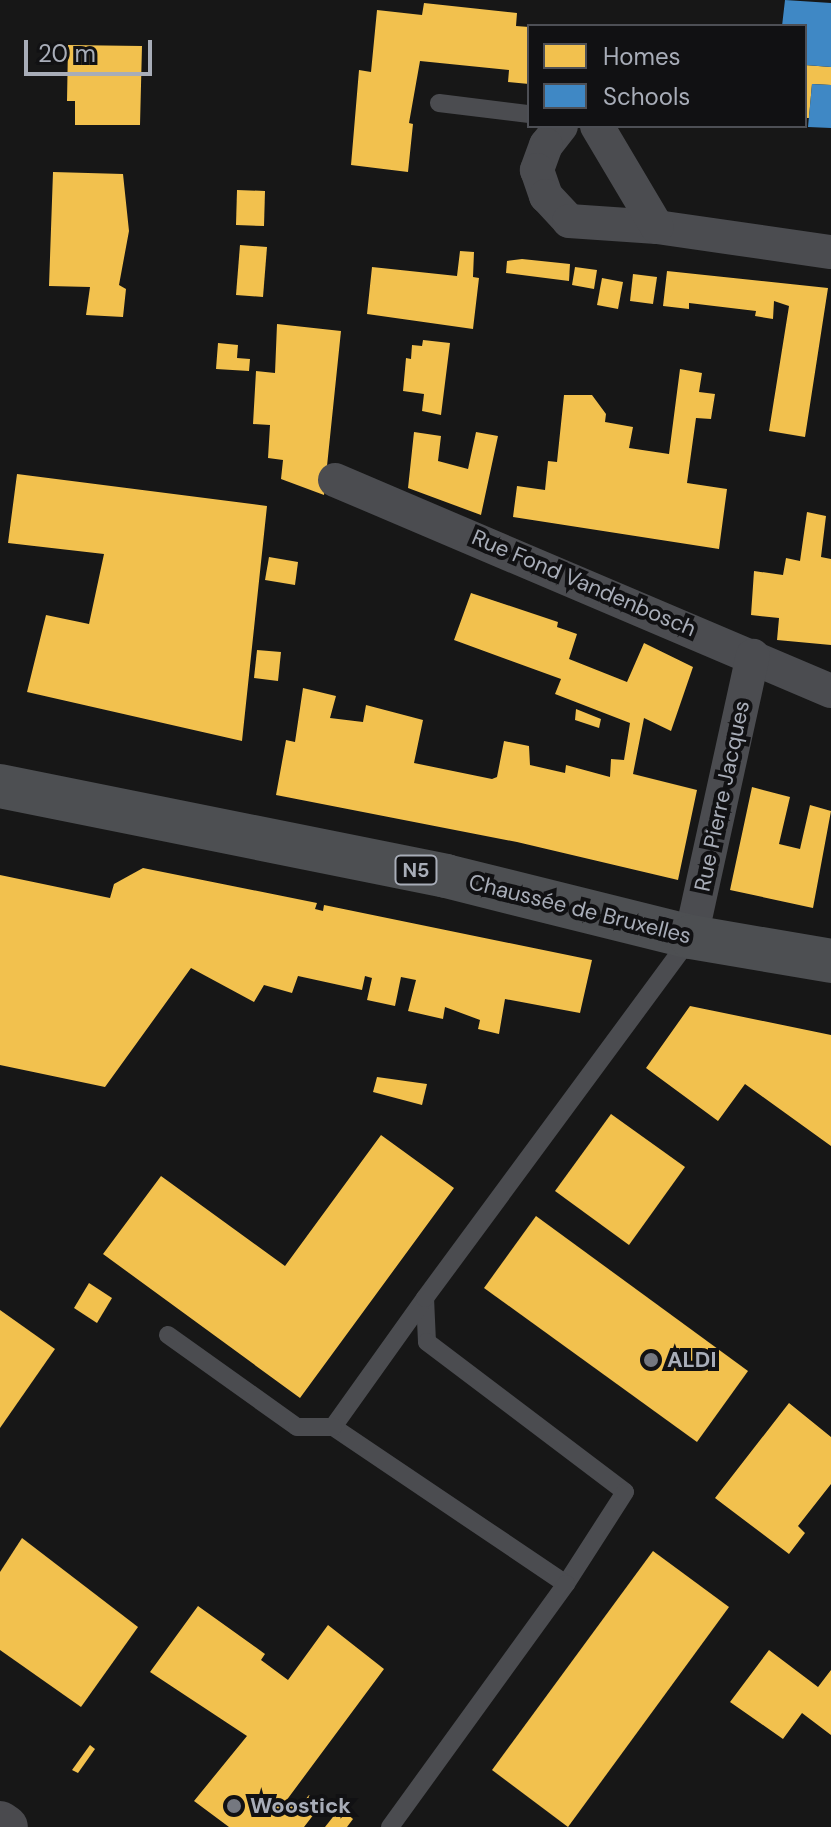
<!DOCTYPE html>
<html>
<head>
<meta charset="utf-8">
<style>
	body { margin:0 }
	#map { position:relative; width:831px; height:1827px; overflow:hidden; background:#171717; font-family:"DM Sans",sans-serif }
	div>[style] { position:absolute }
	.homes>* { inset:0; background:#f2c14e }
	.schools>* { inset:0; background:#3f88c5 }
	.lane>* { height:18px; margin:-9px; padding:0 9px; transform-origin:9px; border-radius:9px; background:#4b4c50 }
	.street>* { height:34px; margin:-17px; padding:0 17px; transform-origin:17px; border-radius:17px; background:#4b4c50 }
	.secondary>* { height:44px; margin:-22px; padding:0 22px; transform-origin:22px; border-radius:22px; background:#4a4a4e }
	.primary>* { height:44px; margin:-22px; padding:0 22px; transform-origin:22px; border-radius:22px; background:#4d4f52 }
	.dots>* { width:22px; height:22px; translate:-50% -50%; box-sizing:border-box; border:4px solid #111113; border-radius:50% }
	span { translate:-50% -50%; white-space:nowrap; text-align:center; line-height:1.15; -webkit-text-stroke:8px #111113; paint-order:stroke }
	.shield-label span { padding:2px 6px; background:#111113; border:2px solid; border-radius:6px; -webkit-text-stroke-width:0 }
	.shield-label { font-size:20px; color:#a8adb8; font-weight:700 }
	.street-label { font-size:22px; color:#a8adb8 }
	.poi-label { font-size:22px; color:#a8adb8; font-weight:700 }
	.left { translate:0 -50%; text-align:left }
	.legend { position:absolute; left:527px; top:24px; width:280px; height:104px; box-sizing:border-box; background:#111113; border:2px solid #4d4f55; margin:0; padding:10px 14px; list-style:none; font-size:24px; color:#a8adb8 }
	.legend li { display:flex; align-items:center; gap:16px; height:40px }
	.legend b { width:40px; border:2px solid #4d4f55 }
	.scale { position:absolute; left:24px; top:40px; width:128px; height:36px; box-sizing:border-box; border:4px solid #a8adb8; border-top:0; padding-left:10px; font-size:24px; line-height:28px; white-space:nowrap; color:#a8adb8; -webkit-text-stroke:6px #111113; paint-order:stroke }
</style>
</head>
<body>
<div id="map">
	<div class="homes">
		<div style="clip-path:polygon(424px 3px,517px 13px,516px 26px,529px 27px,529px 84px,508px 82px,509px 70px,420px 61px,409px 123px,413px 124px,408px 172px,351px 165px,359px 70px,371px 72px,377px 10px,422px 15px)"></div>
		<div style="clip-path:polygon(68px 45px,142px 46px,140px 125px,75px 125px,75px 101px,67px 101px)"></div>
		<div style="clip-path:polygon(805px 65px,831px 67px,831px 85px,812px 84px,809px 118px,805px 118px)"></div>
		<div style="clip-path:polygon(53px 172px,123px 174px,129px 231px,119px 285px,126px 289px,123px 317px,86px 315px,90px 287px,49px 286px)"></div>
		<div style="clip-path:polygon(237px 190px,265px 191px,264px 226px,236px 225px)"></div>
		<div style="clip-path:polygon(240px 245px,267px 247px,263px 297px,236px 295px)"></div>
		<div style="clip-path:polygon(460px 251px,474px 252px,473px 277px,479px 278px,473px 329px,367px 314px,372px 267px,457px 276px)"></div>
		<div style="clip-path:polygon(522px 259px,570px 264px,569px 281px,506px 273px,507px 261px)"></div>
		<div style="clip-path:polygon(575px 267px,597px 270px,594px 289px,572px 285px)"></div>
		<div style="clip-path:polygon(667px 271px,828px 288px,805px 437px,769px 431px,789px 306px,774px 301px,773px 319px,755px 316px,756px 311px,689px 303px,689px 309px,663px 306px)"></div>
		<div style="clip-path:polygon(633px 274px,657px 277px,653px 304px,630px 301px)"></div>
		<div style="clip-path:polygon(602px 278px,623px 282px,618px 309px,597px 305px)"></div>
		<div style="clip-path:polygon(277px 324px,341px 331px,324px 495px,281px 479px,283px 460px,268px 458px,270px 425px,253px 424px,256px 371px,275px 373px)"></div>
		<div style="clip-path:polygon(423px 340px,450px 343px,441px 415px,422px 411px,424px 394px,403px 391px,406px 358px,411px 359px,412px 345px,422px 346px)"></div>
		<div style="clip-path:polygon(218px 343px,238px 345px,237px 358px,250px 359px,249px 371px,216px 369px)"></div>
		<div style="clip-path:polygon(680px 369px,702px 373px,699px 392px,715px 394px,711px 419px,696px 418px,687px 483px,727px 489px,719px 549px,513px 517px,517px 486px,545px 490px,548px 461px,557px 462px,564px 395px,592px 395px,606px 414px,605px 422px,633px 427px,629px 448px,669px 454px)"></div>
		<div style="clip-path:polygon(414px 432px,441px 436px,438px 461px,468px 469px,476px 432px,498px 436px,481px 515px,408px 488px)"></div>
		<div style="clip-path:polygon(17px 474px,267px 506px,242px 741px,27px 692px,46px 615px,89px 624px,104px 554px,8px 543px)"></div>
		<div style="clip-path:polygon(807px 512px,826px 516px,821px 557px,831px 559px,831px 645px,777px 640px,779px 618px,751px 615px,754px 571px,783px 575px,786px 558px,800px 561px)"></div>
		<div style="clip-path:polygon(269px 557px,298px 562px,295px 585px,265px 580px)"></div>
		<div style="clip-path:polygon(471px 593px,558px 622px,557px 627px,577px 634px,569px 659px,627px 682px,644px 643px,693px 667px,671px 731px,644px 718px,633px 774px,697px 790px,678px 880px,517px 842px,276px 795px,286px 740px,295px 742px,303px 688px,336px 696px,330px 718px,363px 722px,366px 705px,423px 720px,414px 763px,492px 779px,497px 777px,504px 741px,529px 746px,530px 765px,565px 773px,566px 765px,610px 777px,611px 759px,624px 760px,630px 723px,555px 694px,561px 679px,454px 640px)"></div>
		<div style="clip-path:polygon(257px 650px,281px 652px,278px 681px,254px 678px)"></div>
		<div style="clip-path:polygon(576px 709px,601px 719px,599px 728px,575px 720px)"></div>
		<div style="clip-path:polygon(752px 787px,790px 797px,779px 844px,800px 849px,810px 805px,831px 811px,813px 908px,730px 890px)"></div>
		<div style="clip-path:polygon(143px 868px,317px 903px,315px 909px,323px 911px,324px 905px,592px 960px,580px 1013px,505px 999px,499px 1034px,478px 1029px,480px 1020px,445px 1007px,443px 1019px,408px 1011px,416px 980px,401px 977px,395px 1006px,367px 1000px,372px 978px,365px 976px,362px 990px,298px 976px,292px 993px,264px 985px,254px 1002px,191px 968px,105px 1087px,0 1065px,0 875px,110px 898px,114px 884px)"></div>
		<div style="clip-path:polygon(690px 1006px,831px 1035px,831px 1146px,745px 1084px,718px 1121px,646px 1068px)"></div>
		<div style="clip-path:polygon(377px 1077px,427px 1084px,422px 1105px,373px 1092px)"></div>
		<div style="clip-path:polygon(611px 1114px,685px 1167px,629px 1245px,555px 1191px)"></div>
		<div style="clip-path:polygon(381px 1135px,454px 1188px,300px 1398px,103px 1254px,161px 1176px,285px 1266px)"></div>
		<div style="clip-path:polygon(536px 1216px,748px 1371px,697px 1442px,484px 1288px)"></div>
		<div style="clip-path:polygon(89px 1283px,112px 1298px,97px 1323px,74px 1308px)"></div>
		<div style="clip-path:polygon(0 1310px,55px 1349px,0 1428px)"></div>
		<div style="clip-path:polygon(789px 1403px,831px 1437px,831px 1484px,798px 1526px,805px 1533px,789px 1554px,715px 1498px)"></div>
		<div style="clip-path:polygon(22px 1538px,138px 1627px,81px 1707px,0 1650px,0 1572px)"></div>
		<div style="clip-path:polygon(653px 1551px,729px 1607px,568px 1827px,492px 1770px)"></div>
		<div style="clip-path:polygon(198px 1606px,265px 1654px,261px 1660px,288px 1680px,328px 1625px,384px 1669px,286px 1801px,297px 1810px,309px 1795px,321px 1805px,304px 1827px,229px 1827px,194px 1801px,247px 1736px,150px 1672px)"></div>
		<div style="clip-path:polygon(769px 1650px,818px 1687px,831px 1670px,831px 1735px,802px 1713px,783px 1739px,730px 1702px)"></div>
		<div style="clip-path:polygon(90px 1745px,95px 1749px,78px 1773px,72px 1770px)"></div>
		<div style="clip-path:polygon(340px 1808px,353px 1819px,347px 1827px,325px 1827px)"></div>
	</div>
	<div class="schools">
		<div style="clip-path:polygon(785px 0,831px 3px,831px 67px,805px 65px,805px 26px,782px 26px)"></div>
		<div style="clip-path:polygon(812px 84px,831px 85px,831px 128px,808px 127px)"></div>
	</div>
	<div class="lane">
		<div style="left:439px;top:103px;width:91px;rotate:7deg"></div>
		<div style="left:425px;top:1298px;width:44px;rotate:87.4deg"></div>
		<div style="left:427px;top:1342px;width:248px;rotate:37.1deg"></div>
		<div style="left:625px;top:1492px;width:109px;rotate:122.7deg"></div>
		<div style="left:566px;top:1584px;width:281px;rotate:-146deg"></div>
		<div style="left:333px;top:1427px;width:158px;rotate:-54.5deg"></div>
		<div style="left:425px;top:1298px;width:448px;rotate:-53.6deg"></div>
		<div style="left:168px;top:1335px;width:158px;rotate:35.5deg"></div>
		<div style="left:297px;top:1427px;width:36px"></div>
		<div style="left:390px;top:1827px;width:300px;rotate:-54.1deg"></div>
	</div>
	<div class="street">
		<div style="left:561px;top:126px;width:24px;rotate:128deg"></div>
		<div style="left:546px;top:145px;width:27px;rotate:110deg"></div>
		<div style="left:537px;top:170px;width:28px;rotate:71deg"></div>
		<div style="left:546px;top:196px;width:34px;rotate:47deg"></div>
		<div style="left:569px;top:221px;width:88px;rotate:3.9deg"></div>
		<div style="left:657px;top:227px;width:176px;rotate:8.2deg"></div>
		<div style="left:597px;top:126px;width:117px;rotate:59.3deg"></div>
		<div style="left:335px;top:480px;width:539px;rotate:23.05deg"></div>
		<div style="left:691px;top:937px;width:288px;rotate:-77.6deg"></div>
	</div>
	<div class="secondary">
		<div style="left:0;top:1823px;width:7px;rotate:34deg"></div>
	</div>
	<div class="primary">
		<div style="left:0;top:786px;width:455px;rotate:11.4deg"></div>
		<div style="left:446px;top:876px;width:252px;rotate:14deg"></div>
		<div style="left:691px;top:937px;width:142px;rotate:9.7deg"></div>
	</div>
	<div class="dots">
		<div style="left:651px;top:1360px;background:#757880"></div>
		<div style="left:234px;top:1806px;background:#757880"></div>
	</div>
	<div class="shield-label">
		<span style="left:416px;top:870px">N5</span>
	</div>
	<div class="street-label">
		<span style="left:584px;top:583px;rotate:23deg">Rue Fond Vandenbosch</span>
		<span style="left:722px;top:796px;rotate:-78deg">Rue Pierre Jacques</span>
		<span style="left:580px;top:909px;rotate:14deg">Chaussée de Bruxelles</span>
	</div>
	<div class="poi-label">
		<span class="left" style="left:667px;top:1360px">ALDI</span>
		<span class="left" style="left:250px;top:1806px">Woostick</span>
	</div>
	<ul class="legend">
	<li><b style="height:22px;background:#f2c14e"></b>Homes</li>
	<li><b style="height:22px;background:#3f88c5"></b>Schools</li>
	</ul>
	<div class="scale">20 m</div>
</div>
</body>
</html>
